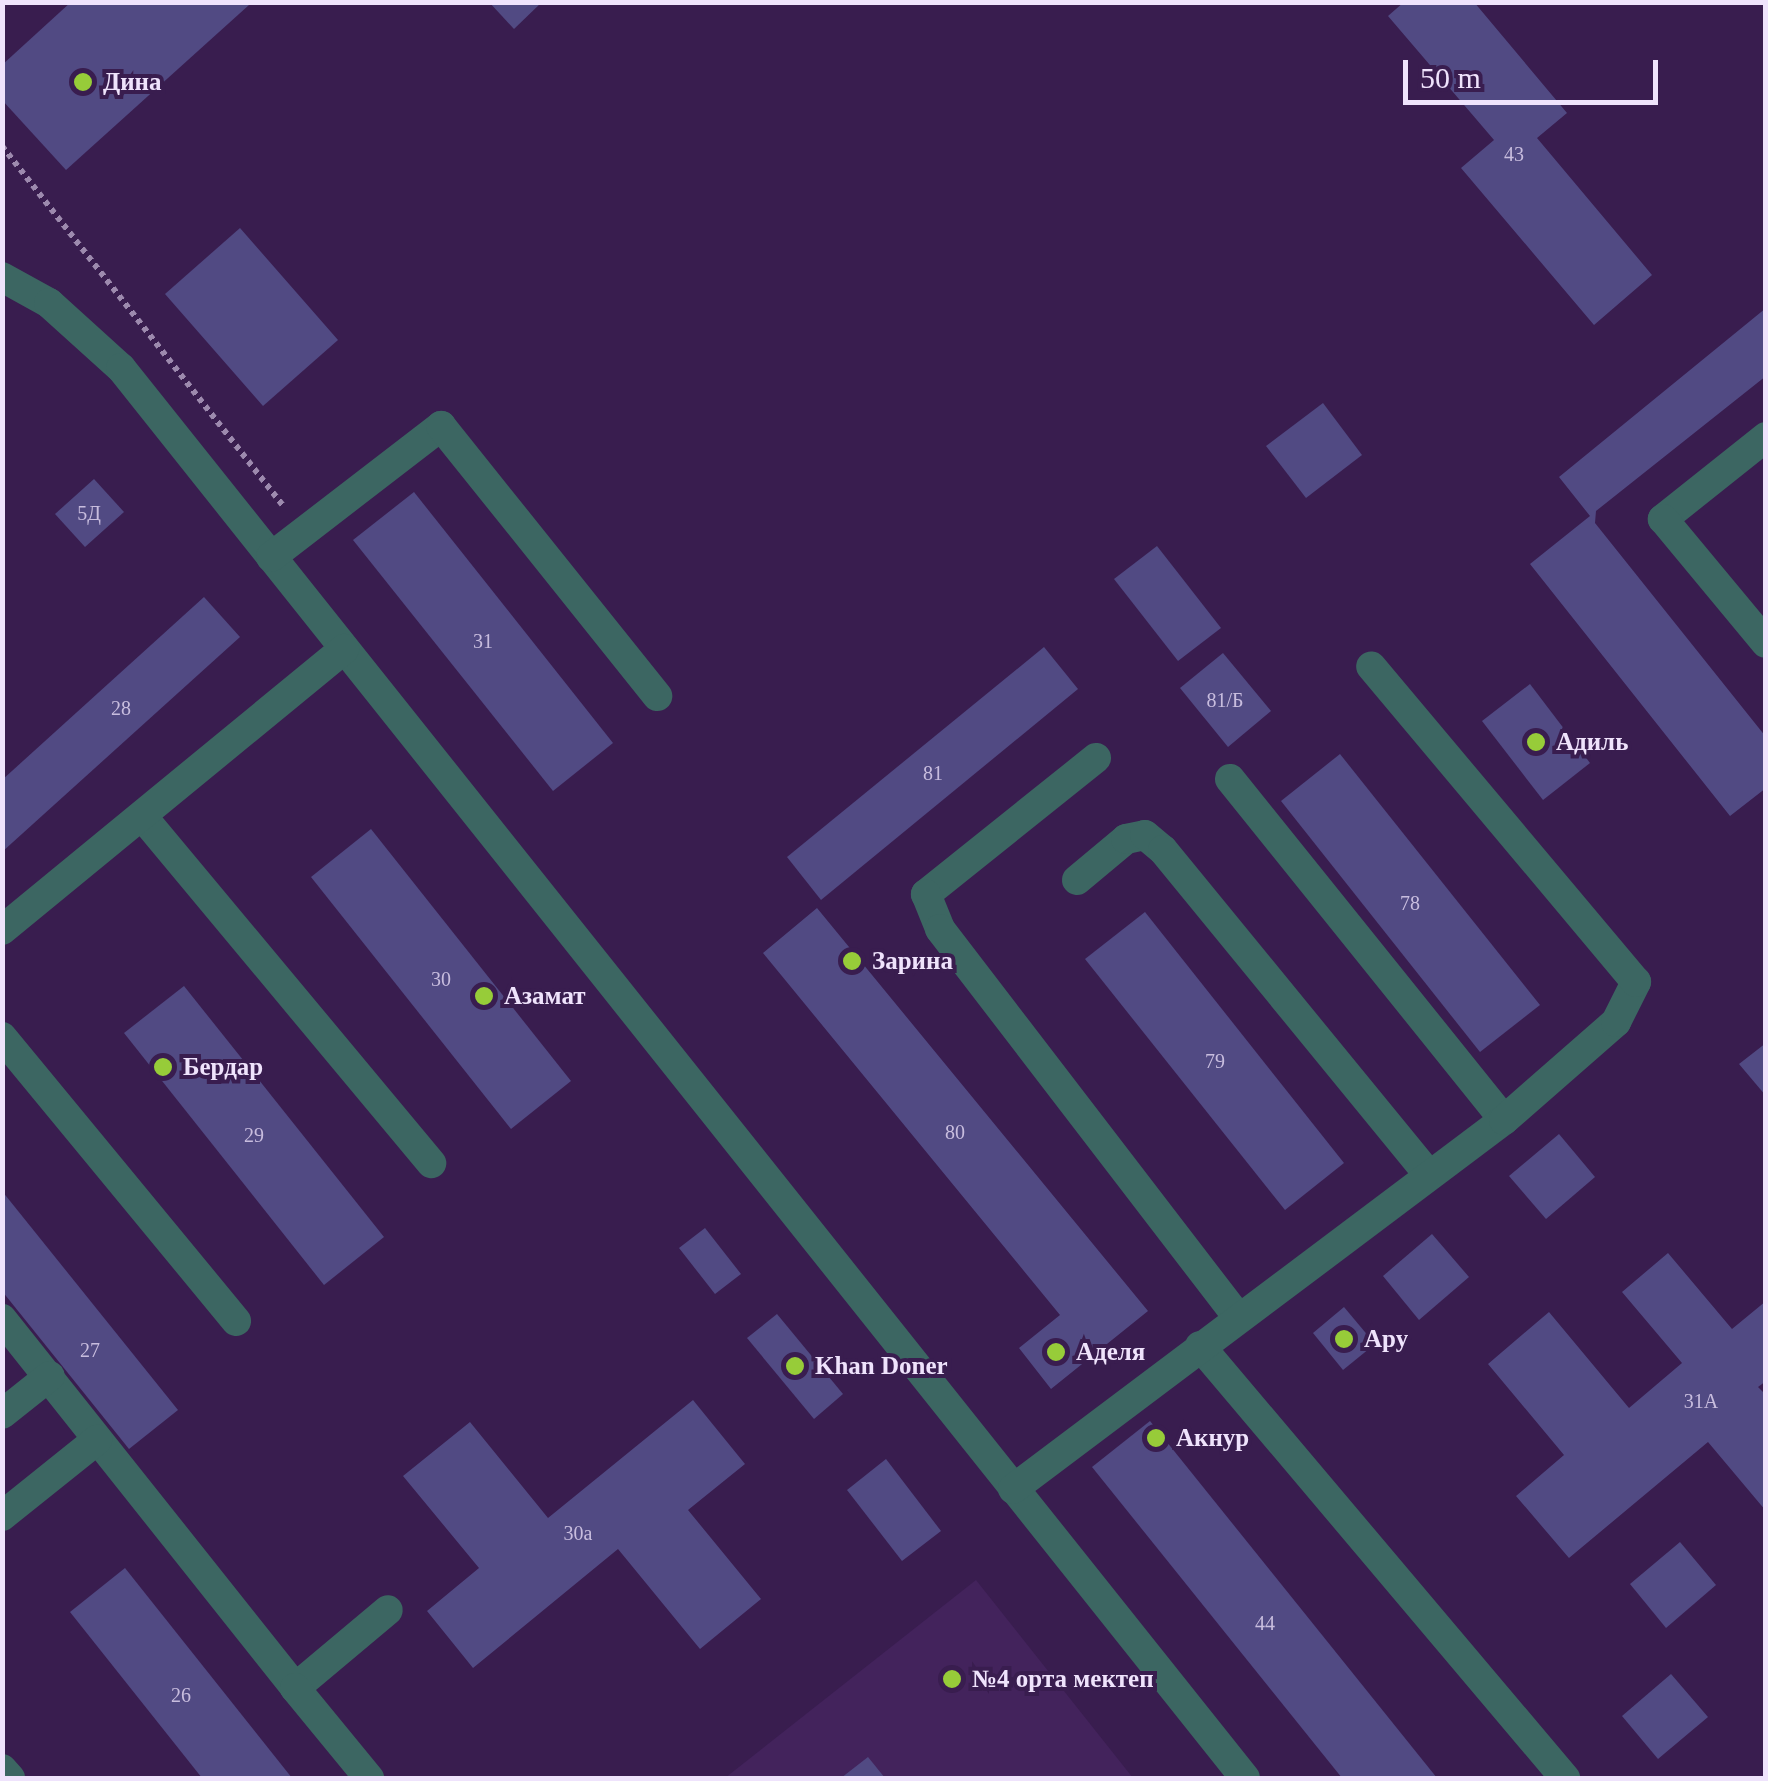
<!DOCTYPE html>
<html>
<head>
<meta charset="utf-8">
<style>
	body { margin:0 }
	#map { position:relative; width:1768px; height:1781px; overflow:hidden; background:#391d4f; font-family:"Times New Roman",serif }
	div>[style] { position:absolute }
	.built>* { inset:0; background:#43235c }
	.building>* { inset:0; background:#514a83 }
	.path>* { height:6px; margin-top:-3px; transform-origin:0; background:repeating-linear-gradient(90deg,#9d8aae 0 5px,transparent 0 10px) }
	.minor>* { height:30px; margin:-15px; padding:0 15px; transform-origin:15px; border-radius:15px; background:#3c6662 }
	.dots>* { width:28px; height:28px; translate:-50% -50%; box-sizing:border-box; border:5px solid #391d4f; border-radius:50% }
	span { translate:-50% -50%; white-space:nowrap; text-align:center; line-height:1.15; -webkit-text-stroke:8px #391d4f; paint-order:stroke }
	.number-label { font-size:20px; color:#c8bdde }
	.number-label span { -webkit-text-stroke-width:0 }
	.poi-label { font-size:25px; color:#efe3fc; font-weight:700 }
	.left { translate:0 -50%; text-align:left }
	.frame { position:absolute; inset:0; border:5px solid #efe3fc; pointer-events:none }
	.scale { position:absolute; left:1403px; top:60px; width:255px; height:45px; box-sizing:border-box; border:5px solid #efe3fc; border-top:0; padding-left:12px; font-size:30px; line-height:35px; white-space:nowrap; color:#efe3fc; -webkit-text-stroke:8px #391d4f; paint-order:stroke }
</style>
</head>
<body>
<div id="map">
	<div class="built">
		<div style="clip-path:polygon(976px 1580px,1133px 1778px,725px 1778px)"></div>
	</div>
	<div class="building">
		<div style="clip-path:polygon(71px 2px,247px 2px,249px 5px,66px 170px,2px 100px,2px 65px)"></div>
		<div style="clip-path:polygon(489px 2px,542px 2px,514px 29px)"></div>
		<div style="clip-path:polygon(1404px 2px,1474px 2px,1567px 113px,1537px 138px,1652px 275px,1594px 325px,1461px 168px,1494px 140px,1388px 16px)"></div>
		<div style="clip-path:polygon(240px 228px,338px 340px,263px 406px,165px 294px)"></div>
		<div style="clip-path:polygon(1766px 308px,1766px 376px,1596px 511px,1595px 523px,1766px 737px,1766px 788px,1730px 816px,1530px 564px,1590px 516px,1559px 477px)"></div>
		<div style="clip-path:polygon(1323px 403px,1362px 455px,1306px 498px,1266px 446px)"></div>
		<div style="clip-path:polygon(94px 479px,124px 512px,85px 547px,55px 514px)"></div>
		<div style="clip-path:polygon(414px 492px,613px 743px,553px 791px,353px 540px)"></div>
		<div style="clip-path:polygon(1157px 546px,1221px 628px,1178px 661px,1114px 579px)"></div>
		<div style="clip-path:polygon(204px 597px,240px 637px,2px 852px,2px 780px)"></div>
		<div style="clip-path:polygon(1044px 647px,1078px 689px,821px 900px,787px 857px)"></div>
		<div style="clip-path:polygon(1223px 653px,1271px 711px,1228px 747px,1180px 688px)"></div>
		<div style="clip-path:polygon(1530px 684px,1590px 763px,1543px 800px,1482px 721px)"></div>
		<div style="clip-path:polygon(1340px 754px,1540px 1005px,1480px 1052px,1281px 801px)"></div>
		<div style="clip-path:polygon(371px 829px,571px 1081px,511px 1129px,311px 877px)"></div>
		<div style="clip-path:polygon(817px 908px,1148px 1311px,1051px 1389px,1019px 1348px,1060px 1315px,763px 953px)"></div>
		<div style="clip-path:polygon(1145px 912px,1344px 1163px,1285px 1210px,1085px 959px)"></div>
		<div style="clip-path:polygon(184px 986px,384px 1237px,324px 1285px,124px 1033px)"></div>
		<div style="clip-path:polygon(1766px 1043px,1766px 1096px,1739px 1064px)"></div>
		<div style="clip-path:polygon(1559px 1134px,1595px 1177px,1546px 1219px,1509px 1176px)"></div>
		<div style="clip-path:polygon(2px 1191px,178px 1410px,129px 1449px,2px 1291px)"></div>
		<div style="clip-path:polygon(705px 1228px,741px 1274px,715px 1294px,679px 1248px)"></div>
		<div style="clip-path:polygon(1432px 1234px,1469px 1277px,1419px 1320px,1383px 1276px)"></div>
		<div style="clip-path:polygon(1668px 1253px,1732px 1329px,1766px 1301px,1766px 1381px,1758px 1387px,1766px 1395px,1766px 1511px,1708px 1442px,1569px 1558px,1516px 1496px,1564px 1455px,1488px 1364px,1549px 1312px,1629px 1408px,1682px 1363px,1622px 1292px)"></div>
		<div style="clip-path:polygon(1344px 1307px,1375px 1344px,1343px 1370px,1313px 1333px)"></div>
		<div style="clip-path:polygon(777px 1314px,843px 1394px,814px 1419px,747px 1338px)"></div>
		<div style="clip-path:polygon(693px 1400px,745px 1464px,688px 1510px,761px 1599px,700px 1649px,618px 1549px,473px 1668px,427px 1611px,479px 1568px,403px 1476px,470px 1422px,548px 1518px)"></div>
		<div style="clip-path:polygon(1150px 1421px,1437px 1778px,1342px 1778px,1092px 1467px)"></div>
		<div style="clip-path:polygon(886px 1459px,941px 1531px,902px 1561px,847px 1490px)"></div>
		<div style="clip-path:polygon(1680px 1542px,1716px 1585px,1666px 1628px,1630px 1584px)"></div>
		<div style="clip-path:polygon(125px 1568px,292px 1778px,202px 1778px,70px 1612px)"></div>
		<div style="clip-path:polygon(1671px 1674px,1708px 1717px,1658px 1759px,1622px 1716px)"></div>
		<div style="clip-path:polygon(868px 1757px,885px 1778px,841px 1778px)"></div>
	</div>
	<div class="path">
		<div style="left:2px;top:146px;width:459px;rotate:52deg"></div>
	</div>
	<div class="minor">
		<div style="left:2px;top:277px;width:54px;rotate:29deg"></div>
		<div style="left:49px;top:303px;width:97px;rotate:42.1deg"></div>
		<div style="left:121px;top:368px;width:1803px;rotate:51.44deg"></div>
		<div style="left:1766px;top:437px;width:132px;rotate:141.5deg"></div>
		<div style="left:1663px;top:519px;width:161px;rotate:50.3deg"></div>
		<div style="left:271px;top:557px;width:215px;rotate:-37.6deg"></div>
		<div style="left:441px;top:426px;width:346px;rotate:51.3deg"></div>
		<div style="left:1096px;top:758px;width:218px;rotate:141.3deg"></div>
		<div style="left:926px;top:894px;width:38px;rotate:68deg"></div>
		<div style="left:940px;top:929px;width:489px;rotate:52.5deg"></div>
		<div style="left:1230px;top:779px;width:437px;rotate:51.2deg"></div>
		<div style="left:142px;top:816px;width:452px;rotate:50.2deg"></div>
		<div style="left:1077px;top:880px;width:64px;rotate:-39.9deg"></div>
		<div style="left:1126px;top:839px;width:19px;rotate:-12deg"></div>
		<div style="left:1145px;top:835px;width:23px;rotate:40deg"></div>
		<div style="left:1163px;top:850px;width:419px;rotate:50.7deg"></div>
		<div style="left:2px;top:930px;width:443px;rotate:-39.4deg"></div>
		<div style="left:2px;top:1037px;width:368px;rotate:50.5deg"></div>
		<div style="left:2px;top:1319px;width:471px;rotate:51.5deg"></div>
		<div style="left:295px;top:1688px;width:121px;rotate:-40deg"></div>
		<div style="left:1200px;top:1346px;width:566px;rotate:49.81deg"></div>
		<div style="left:2px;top:1414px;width:61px;rotate:-38.4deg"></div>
		<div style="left:1013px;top:1489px;width:614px;rotate:-36.93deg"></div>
		<div style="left:1504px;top:1120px;width:149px;rotate:-41.2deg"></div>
		<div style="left:1616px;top:1022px;width:45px;rotate:-63.4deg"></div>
		<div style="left:1636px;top:982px;width:412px;rotate:-130deg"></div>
		<div style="left:2px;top:1516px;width:122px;rotate:-38.7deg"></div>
		<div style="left:295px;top:1688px;width:117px;rotate:50.6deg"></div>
		<div style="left:2px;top:1769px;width:12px;rotate:48deg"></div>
	</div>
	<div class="dots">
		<div style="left:83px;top:82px;background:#97cc39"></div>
		<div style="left:1536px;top:742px;background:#97cc39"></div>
		<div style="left:852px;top:961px;background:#97cc39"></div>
		<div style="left:484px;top:996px;background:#97cc39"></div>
		<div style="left:163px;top:1067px;background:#97cc39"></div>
		<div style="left:1344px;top:1339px;background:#97cc39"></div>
		<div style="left:1056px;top:1352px;background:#97cc39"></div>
		<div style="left:795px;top:1366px;background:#97cc39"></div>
		<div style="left:1156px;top:1438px;background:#97cc39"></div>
		<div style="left:952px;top:1679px;background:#97cc39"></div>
	</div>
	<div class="number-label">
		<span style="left:1514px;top:154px">43</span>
		<span style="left:89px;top:513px">5Д</span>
		<span style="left:483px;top:641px">31</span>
		<span style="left:1225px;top:700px">81/Б</span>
		<span style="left:121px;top:708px">28</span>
		<span style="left:933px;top:773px">81</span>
		<span style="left:1410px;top:903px">78</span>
		<span style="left:441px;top:979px">30</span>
		<span style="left:1215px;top:1061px">79</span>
		<span style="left:955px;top:1132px">80</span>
		<span style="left:254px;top:1135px">29</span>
		<span style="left:90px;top:1350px">27</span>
		<span style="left:1701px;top:1401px">31А</span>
		<span style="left:578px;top:1533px">30а</span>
		<span style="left:1265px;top:1623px">44</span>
		<span style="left:181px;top:1695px">26</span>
	</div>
	<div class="poi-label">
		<span class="left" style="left:103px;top:82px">Дина</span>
		<span class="left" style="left:1556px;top:742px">Адиль</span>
		<span class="left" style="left:872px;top:961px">Зарина</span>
		<span class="left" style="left:504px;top:996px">Азамат</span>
		<span class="left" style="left:183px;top:1067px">Бердар</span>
		<span class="left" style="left:1364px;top:1339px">Ару</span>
		<span class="left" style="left:1076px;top:1352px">Аделя</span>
		<span class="left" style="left:815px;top:1366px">Khan Doner</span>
		<span class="left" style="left:1176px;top:1438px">Акнур</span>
		<span class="left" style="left:972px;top:1679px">№4 орта мектеп</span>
	</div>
	<div class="frame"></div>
	<div class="scale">50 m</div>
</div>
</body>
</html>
